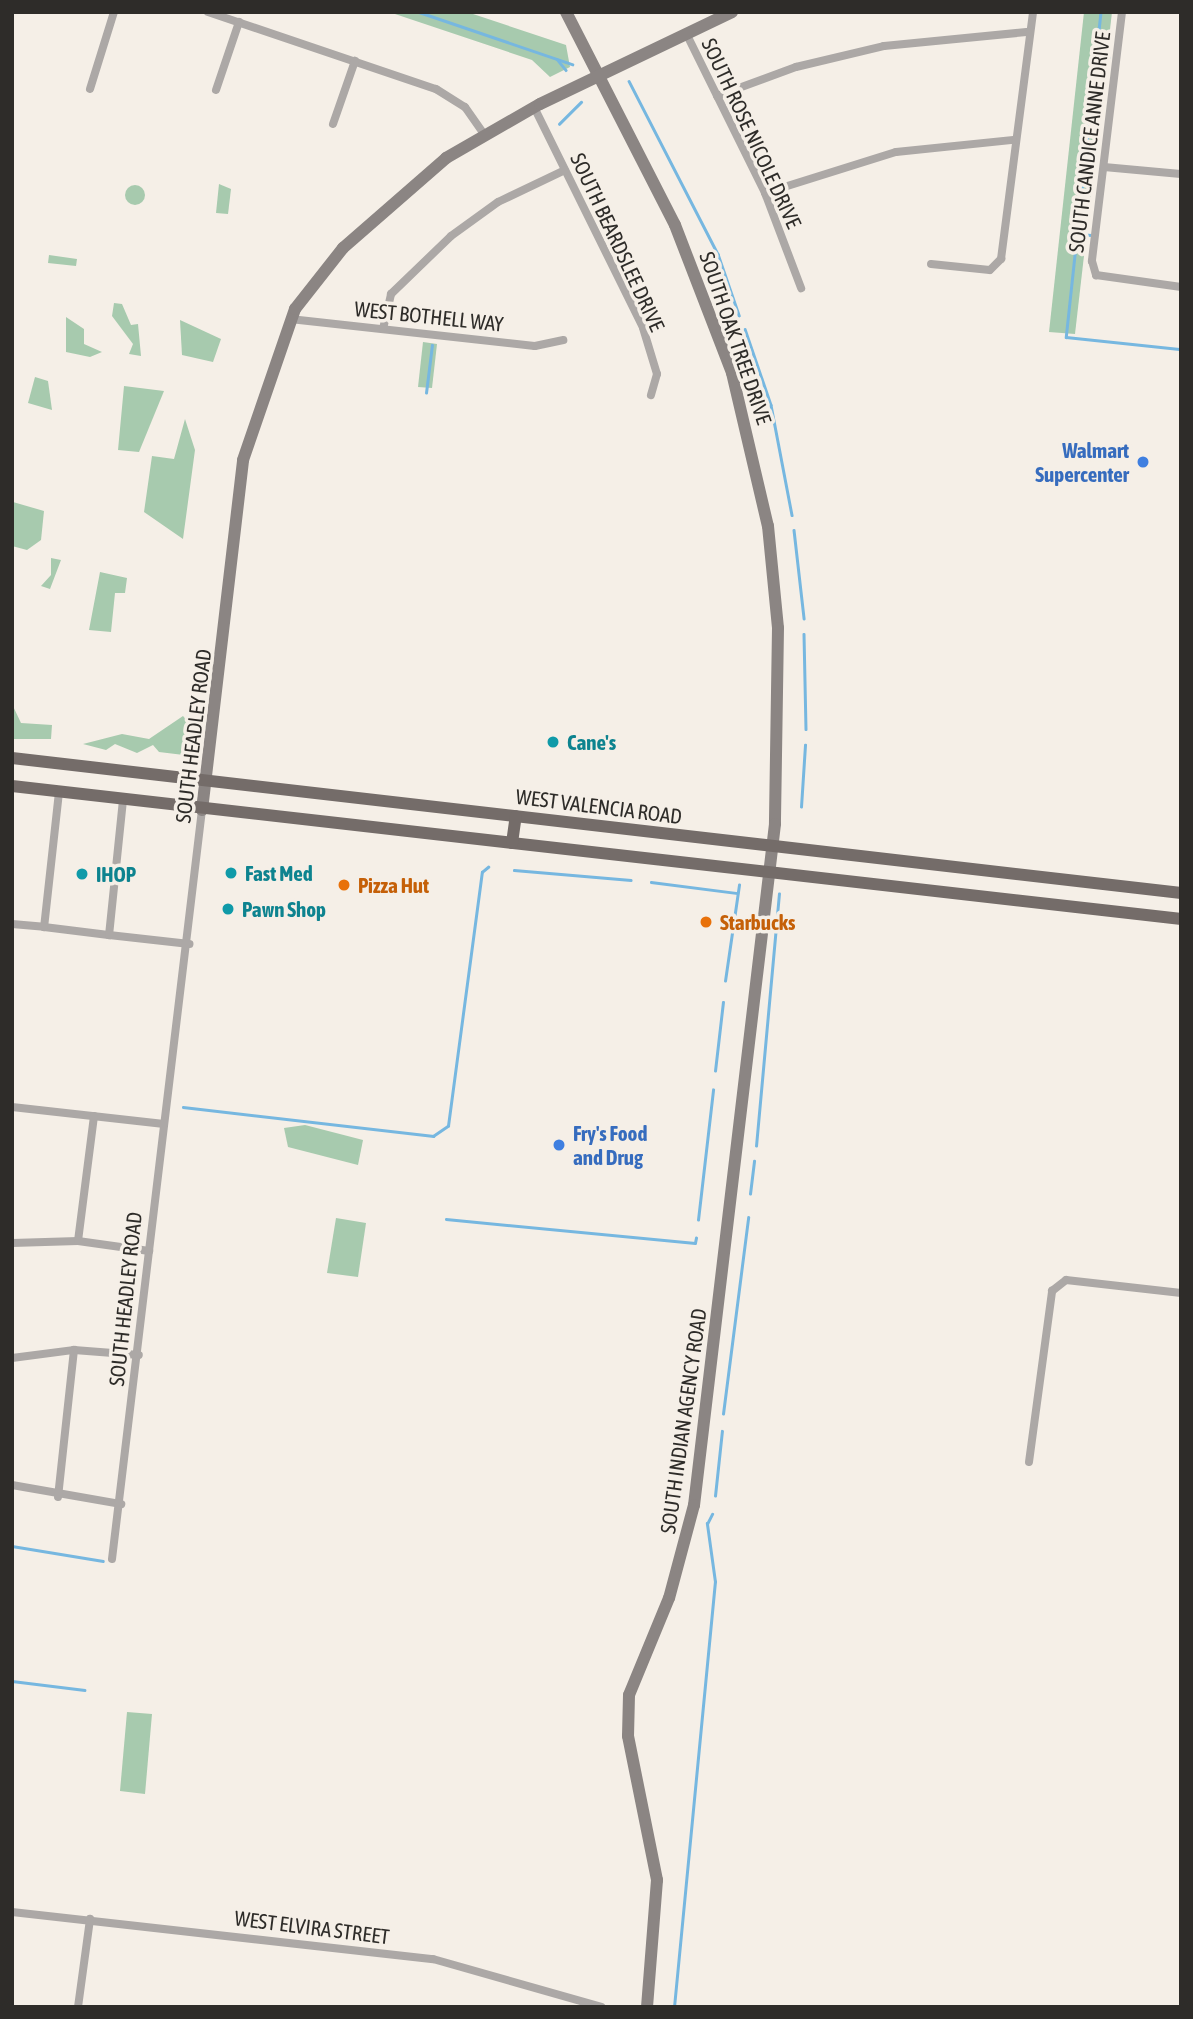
<!DOCTYPE html>
<html>
<head>
<meta charset="utf-8">
<style>
	body { margin:0 }
	#map { position:relative; width:1193px; height:2019px; overflow:hidden; background:#f5efe7; font-family:"Asap Condensed",sans-serif }
	div>[style] { position:absolute }
	.green>* { inset:0; background:#a7caae }
	.round { border-radius:50% }
	.stream>* { height:2.5px; margin:-1.25px; padding:0 1.25px; transform-origin:1.25px; border-radius:1.25px; background:#76b7e0 }
	.street>* { height:8px; margin:-4px; padding:0 4px; transform-origin:4px; border-radius:4px; background:#aca8a6 }
	.secondary>* { height:12px; margin:-6px; padding:0 6px; transform-origin:6px; border-radius:6px; background:#8b8583 }
	.primary>* { height:12px; margin:-6px; padding:0 6px; transform-origin:6px; border-radius:6px; background:#746c69 }
	.dots>* { width:19px; height:19px; translate:-50% -50%; box-sizing:border-box; border:4px solid #f5efe7; border-radius:50% }
	span { translate:-50% -50%; white-space:nowrap; text-align:center; line-height:1.15; -webkit-text-stroke:7px #f5efe7; paint-order:stroke }
	.street-label { font-size:21px; color:#2e2c29 }
	.shop-label { font-size:21px; color:#366cbe; font-weight:700 }
	.right { translate:-100% -50%; text-align:right }
	.left { translate:0 -50%; text-align:left }
	.culture-label { font-size:21px; color:#0d838f; font-weight:700 }
	.food-label { font-size:21px; color:#c56008; font-weight:700 }
	.frame { position:absolute; inset:0; border:14px solid #2e2c29; pointer-events:none }
</style>
</head>
<body>
<div id="map">
	<div class="green">
		<div style="clip-path:polygon(389px 12px,467px 12px,566px 45px,570px 67px,550px 77px,532px 60px)"></div>
		<div style="clip-path:polygon(1084px 12px,1112px 12px,1075px 334px,1049px 332px)"></div>
		<div style="clip-path:polygon(219px 184px,231px 189px,228px 214px,216px 213px)"></div>
		<div class="round" style="left:125px;top:185px;width:20px;height:20px"></div>
		<div style="clip-path:polygon(49px 255px,77px 259px,76px 266px,48px 263px)"></div>
		<div style="clip-path:polygon(114px 303px,122px 304px,131px 325px,138px 324px,141px 356px,129px 354px,133px 344px,112px 316px)"></div>
		<div style="clip-path:polygon(66px 317px,84px 329px,84px 344px,102px 352px,90px 357px,66px 352px)"></div>
		<div style="clip-path:polygon(180px 320px,221px 339px,213px 362px,182px 355px)"></div>
		<div style="clip-path:polygon(423px 342px,437px 344px,432px 388px,418px 387px)"></div>
		<div style="clip-path:polygon(35px 377px,48px 381px,52px 410px,28px 403px)"></div>
		<div style="clip-path:polygon(124px 386px,164px 391px,139px 452px,118px 450px)"></div>
		<div style="clip-path:polygon(185px 419px,195px 450px,183px 539px,144px 512px,152px 456px,174px 459px)"></div>
		<div style="clip-path:polygon(13px 502px,44px 511px,41px 540px,27px 550px,12px 546px)"></div>
		<div style="clip-path:polygon(51px 558px,61px 560px,50px 589px,41px 586px,51px 575px)"></div>
		<div style="clip-path:polygon(100px 572px,127px 578px,125px 593px,115px 593px,111px 632px,89px 630px)"></div>
		<div style="clip-path:polygon(12px 704px,21px 723px,52px 725px,51px 739px,12px 739px)"></div>
		<div style="clip-path:polygon(183px 716px,196px 731px,192px 756px,159px 752px,153px 745px,137px 753px,115px 744px,106px 750px,83px 744px,122px 734px,149px 739px)"></div>
		<div style="clip-path:polygon(305px 1125px,363px 1140px,358px 1165px,288px 1147px,284px 1128px)"></div>
		<div style="clip-path:polygon(336px 1218px,366px 1223px,358px 1277px,327px 1273px)"></div>
		<div style="clip-path:polygon(127px 1712px,152px 1714px,145px 1794px,120px 1791px)"></div>
	</div>
	<div class="stream">
		<div style="left:419px;top:12px;width:162px;rotate:18.8deg"></div>
		<div style="left:1101px;top:12px;width:327px;rotate:96.1deg"></div>
		<div style="left:1066px;top:337px;width:116px;rotate:6deg"></div>
		<div style="left:1098px;top:55px;width:11px;rotate:10deg"></div>
		<div style="left:557px;top:59px;width:14px;rotate:51deg"></div>
		<div style="left:629px;top:81px;width:195px;rotate:62.8deg"></div>
		<div style="left:718px;top:254px;width:65px;rotate:71deg"></div>
		<div style="left:559px;top:124px;width:31px;rotate:-45deg"></div>
		<div style="left:1077px;top:234px;width:14px;rotate:4deg"></div>
		<div style="left:745px;top:329px;width:80px;rotate:71.1deg"></div>
		<div style="left:771px;top:405px;width:112px;rotate:79.2deg"></div>
		<div style="left:426px;top:393px;width:48px;rotate:-82.9deg"></div>
		<div style="left:794px;top:530px;width:89px;rotate:83.5deg"></div>
		<div style="left:804px;top:634px;width:95px;rotate:88.8deg"></div>
		<div style="left:801px;top:807px;width:62px;rotate:-86.3deg"></div>
		<div style="left:514px;top:870px;width:117px;rotate:4.9deg"></div>
		<div style="left:651px;top:882px;width:87px;rotate:7.3deg"></div>
		<div style="left:725px;top:981px;width:97px;rotate:-81.7deg"></div>
		<div style="left:715px;top:1071px;width:69px;rotate:-83.4deg"></div>
		<div style="left:183px;top:1107px;width:252px;rotate:6.6deg"></div>
		<div style="left:433px;top:1136px;width:18px;rotate:-34deg"></div>
		<div style="left:448px;top:1126px;width:256px;rotate:-82.4deg"></div>
		<div style="left:482px;top:872px;width:8px;rotate:-40deg"></div>
		<div style="left:756px;top:1146px;width:253px;rotate:-84.8deg"></div>
		<div style="left:750px;top:1194px;width:33px;rotate:-83deg"></div>
		<div style="left:446px;top:1219px;width:250px;rotate:5.5deg"></div>
		<div style="left:695px;top:1243px;width:5px;rotate:-79deg"></div>
		<div style="left:698px;top:1220px;width:131px;rotate:-83.4deg"></div>
		<div style="left:723px;top:1414px;width:198px;rotate:-82.7deg"></div>
		<div style="left:715px;top:1496px;width:65px;rotate:-83.9deg"></div>
		<div style="left:12px;top:1546px;width:92px;rotate:9.4deg"></div>
		<div style="left:12px;top:1681px;width:73px;rotate:7.1deg"></div>
		<div style="left:674px;top:2007px;width:427px;rotate:-84.5deg"></div>
		<div style="left:715px;top:1582px;width:59px;rotate:-97.9deg"></div>
		<div style="left:707px;top:1524px;width:11px;rotate:-63deg"></div>
	</div>
	<div class="street">
		<div style="left:208px;top:12px;width:241px;rotate:18.7deg"></div>
		<div style="left:436px;top:89px;width:34px;rotate:32deg"></div>
		<div style="left:465px;top:107px;width:33px;rotate:55deg"></div>
		<div style="left:1122px;top:12px;width:251px;rotate:96.9deg"></div>
		<div style="left:1092px;top:261px;width:15px;rotate:74deg"></div>
		<div style="left:1096px;top:275px;width:86px;rotate:8deg"></div>
		<div style="left:686px;top:33px;width:178px;rotate:63.7deg"></div>
		<div style="left:765px;top:193px;width:102px;rotate:69.2deg"></div>
		<div style="left:90px;top:89px;width:81px;rotate:-72.7deg"></div>
		<div style="left:216px;top:90px;width:72px;rotate:-71.3deg"></div>
		<div style="left:717px;top:96px;width:84px;rotate:-20.2deg"></div>
		<div style="left:796px;top:67px;width:90px;rotate:-13.4deg"></div>
		<div style="left:884px;top:46px;width:143px;rotate:-5.6deg"></div>
		<div style="left:534px;top:107px;width:246px;rotate:63.7deg"></div>
		<div style="left:643px;top:328px;width:48px;rotate:73.1deg"></div>
		<div style="left:657px;top:374px;width:22px;rotate:106deg"></div>
		<div style="left:333px;top:124px;width:67px;rotate:-70.8deg"></div>
		<div style="left:1104px;top:167px;width:77px;rotate:5.2deg"></div>
		<div style="left:765px;top:193px;width:137px;rotate:-17.4deg"></div>
		<div style="left:896px;top:152px;width:118px;rotate:-5.9deg"></div>
		<div style="left:931px;top:264px;width:59px;rotate:5.8deg"></div>
		<div style="left:990px;top:270px;width:16px;rotate:-45deg"></div>
		<div style="left:1001px;top:259px;width:249px;rotate:-82.6deg"></div>
		<div style="left:290px;top:319px;width:246px;rotate:6.3deg"></div>
		<div style="left:535px;top:346px;width:29px;rotate:-12deg"></div>
		<div style="left:383px;top:329px;width:36px;rotate:-77deg"></div>
		<div style="left:391px;top:294px;width:83px;rotate:-44deg"></div>
		<div style="left:451px;top:236px;width:58px;rotate:-35.9deg"></div>
		<div style="left:498px;top:202px;width:74px;rotate:-25.5deg"></div>
		<div style="left:59px;top:792px;width:136px;rotate:96.3deg"></div>
		<div style="left:44px;top:927px;width:65px;rotate:7deg"></div>
		<div style="left:123px;top:800px;width:136px;rotate:95.9deg"></div>
		<div style="left:109px;top:935px;width:81px;rotate:6.4deg"></div>
		<div style="left:12px;top:924px;width:32px;rotate:5deg"></div>
		<div style="left:12px;top:1107px;width:153px;rotate:6.4deg"></div>
		<div style="left:78px;top:1241px;width:126px;rotate:-82.7deg"></div>
		<div style="left:12px;top:1243px;width:66px;rotate:-1.7deg"></div>
		<div style="left:78px;top:1241px;width:72px;rotate:8deg"></div>
		<div style="left:12px;top:1358px;width:63px;rotate:-7.4deg"></div>
		<div style="left:74px;top:1350px;width:65px;rotate:4.4deg"></div>
		<div style="left:1029px;top:1462px;width:173px;rotate:-82.3deg"></div>
		<div style="left:1052px;top:1291px;width:18px;rotate:-38deg"></div>
		<div style="left:1066px;top:1280px;width:116px;rotate:6.4deg"></div>
		<div style="left:12px;top:1485px;width:111px;rotate:9.9deg"></div>
		<div style="left:58px;top:1497px;width:148px;rotate:-83.8deg"></div>
		<div style="left:112px;top:1559px;width:754px;rotate:-83.15deg"></div>
		<div style="left:12px;top:1912px;width:424px;rotate:6.4deg"></div>
		<div style="left:433px;top:1959px;width:175px;rotate:15.9deg"></div>
		<div style="left:78px;top:2007px;width:89px;rotate:-82.2deg"></div>
	</div>
	<div class="secondary">
		<div style="left:566px;top:12px;width:239px;rotate:62.9deg"></div>
		<div style="left:675px;top:225px;width:159px;rotate:68.9deg"></div>
		<div style="left:732px;top:373px;width:157px;rotate:76.8deg"></div>
		<div style="left:768px;top:526px;width:102px;rotate:84.4deg"></div>
		<div style="left:778px;top:628px;width:196px;rotate:90.9deg"></div>
		<div style="left:775px;top:824px;width:686px;rotate:96.78deg"></div>
		<div style="left:694px;top:1505px;width:96px;rotate:105deg"></div>
		<div style="left:669px;top:1598px;width:105px;rotate:112.4deg"></div>
		<div style="left:629px;top:1695px;width:41px;rotate:91.4deg"></div>
		<div style="left:628px;top:1736px;width:147px;rotate:78.6deg"></div>
		<div style="left:657px;top:1880px;width:127px;rotate:94.5deg"></div>
		<div style="left:202px;top:810px;width:352px;rotate:-83.3deg"></div>
		<div style="left:243px;top:460px;width:160px;rotate:-71deg"></div>
		<div style="left:295px;top:309px;width:78px;rotate:-51.8deg"></div>
		<div style="left:343px;top:248px;width:137px;rotate:-41.1deg"></div>
		<div style="left:446px;top:158px;width:108px;rotate:-29.9deg"></div>
		<div style="left:540px;top:104px;width:213px;rotate:-25.6deg"></div>
	</div>
	<div class="primary">
		<div style="left:12px;top:758px;width:1177px;rotate:6.59deg"></div>
		<div style="left:12px;top:786px;width:1177px;rotate:6.49deg"></div>
		<div style="left:512px;top:843px;width:27px;rotate:-82deg"></div>
	</div>
	<div class="dots">
		<div style="left:1143px;top:462px;background:#3f7fe0"></div>
		<div style="left:553px;top:742px;background:#0f9aa8"></div>
		<div style="left:231px;top:873px;background:#0f9aa8"></div>
		<div style="left:82px;top:874px;background:#0f9aa8"></div>
		<div style="left:344px;top:885px;background:#e8710a"></div>
		<div style="left:228px;top:909px;background:#0f9aa8"></div>
		<div style="left:706px;top:922px;background:#e8710a"></div>
		<div style="left:559px;top:1145px;background:#3f7fe0"></div>
	</div>
	<div class="street-label">
		<span style="left:752px;top:133px;rotate:65deg">SOUTH ROSE NICOLE DRIVE</span>
		<span style="left:1089px;top:142px;rotate:-83deg">SOUTH CANDICE ANNE DRIVE</span>
		<span style="left:618px;top:242px;rotate:65deg">SOUTH BEARDSLEE DRIVE</span>
		<span style="left:429px;top:316px;rotate:6deg">WEST BOTHELL WAY</span>
		<span style="left:736px;top:338px;rotate:71deg">SOUTH OAK TREE DRIVE</span>
		<span style="left:193px;top:736px;rotate:-83deg">SOUTH HEADLEY ROAD</span>
		<span style="left:599px;top:806px;rotate:7deg">WEST VALENCIA ROAD</span>
		<span style="left:125px;top:1299px;rotate:-84deg">SOUTH HEADLEY ROAD</span>
		<span style="left:683px;top:1421px;rotate:-82deg">SOUTH INDIAN AGENCY ROAD</span>
		<span style="left:312px;top:1927px;rotate:7deg">WEST ELVIRA STREET</span>
	</div>
	<div class="shop-label">
		<span class="right" style="left:1129px;top:462px">Walmart<br>Supercenter</span>
		<span class="left" style="left:573px;top:1145px">Fry's Food<br>and Drug</span>
	</div>
	<div class="culture-label">
		<span class="left" style="left:567px;top:742px">Cane's</span>
		<span class="left" style="left:245px;top:873px">Fast Med</span>
		<span class="left" style="left:96px;top:874px">IHOP</span>
		<span class="left" style="left:242px;top:909px">Pawn Shop</span>
	</div>
	<div class="food-label">
		<span class="left" style="left:358px;top:885px">Pizza Hut</span>
		<span class="left" style="left:720px;top:922px">Starbucks</span>
	</div>
	<div class="frame"></div>
</div>
</body>
</html>
